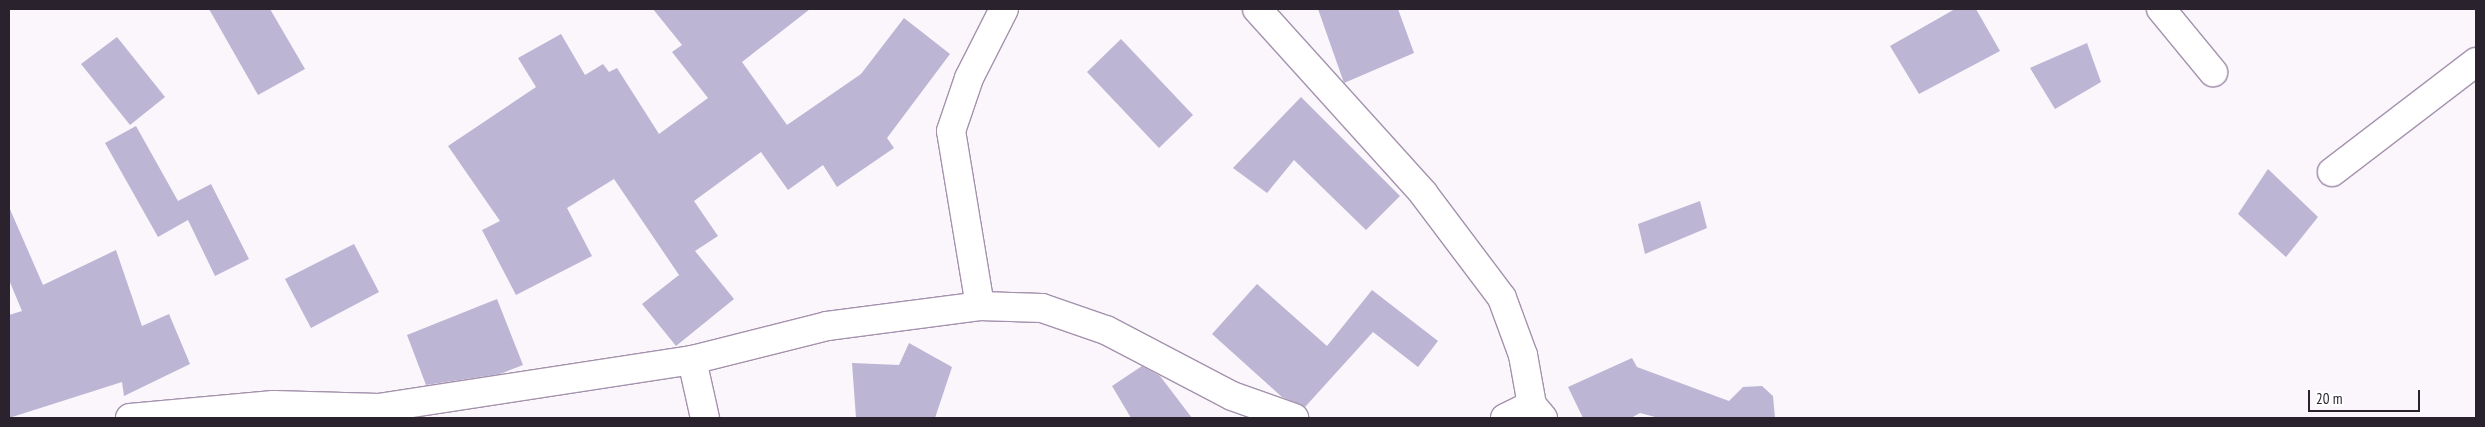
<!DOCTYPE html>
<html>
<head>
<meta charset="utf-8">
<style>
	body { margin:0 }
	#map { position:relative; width:2485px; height:427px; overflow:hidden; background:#faf6fc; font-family:"PT Sans Narrow",sans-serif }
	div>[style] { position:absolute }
	.building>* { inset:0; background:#bcb5d4 }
	.roads { filter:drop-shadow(1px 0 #a492ad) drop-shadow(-1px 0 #a492ad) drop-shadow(0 1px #a492ad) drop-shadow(0 -1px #a492ad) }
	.minor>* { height:28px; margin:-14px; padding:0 14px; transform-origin:14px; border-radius:14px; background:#fff }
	span { translate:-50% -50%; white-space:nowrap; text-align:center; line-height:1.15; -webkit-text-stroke:4px #fff; paint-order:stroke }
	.frame { position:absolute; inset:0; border:10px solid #2a232e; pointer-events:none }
	.scale { position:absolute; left:2308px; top:390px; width:112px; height:22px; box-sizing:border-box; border:2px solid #2a232e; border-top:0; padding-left:6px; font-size:15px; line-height:18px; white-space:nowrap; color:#2a232e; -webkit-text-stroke:4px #fff; paint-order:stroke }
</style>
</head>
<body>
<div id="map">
	<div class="building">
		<div style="clip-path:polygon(209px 9px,270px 9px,305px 69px,258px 95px)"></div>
		<div style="clip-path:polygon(653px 9px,810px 9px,742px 62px,787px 125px,861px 74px,904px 18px,950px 54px,887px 138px,894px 148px,837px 187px,823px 165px,788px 190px,761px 152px,694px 201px,718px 236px,695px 251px,734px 299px,676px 346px,642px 304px,679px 275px,614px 179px,567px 208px,592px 256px,516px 295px,482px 230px,500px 221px,448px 146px,536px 87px,518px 58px,561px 34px,585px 75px,603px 64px,609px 72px,617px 68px,659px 134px,708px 98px,672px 52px,682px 45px)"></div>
		<div style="clip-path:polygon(1318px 9px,1398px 9px,1414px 53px,1344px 83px)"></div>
		<div style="clip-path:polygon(1955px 9px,1976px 9px,2000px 51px,1919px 94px,1890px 46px)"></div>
		<div style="clip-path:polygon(117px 37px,165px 97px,130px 125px,81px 64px)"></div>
		<div style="clip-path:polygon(1121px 39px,1193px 115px,1159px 148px,1087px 72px)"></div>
		<div style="clip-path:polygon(2087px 43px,2101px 82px,2055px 109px,2030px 68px)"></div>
		<div style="clip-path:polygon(1301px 97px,1400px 196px,1366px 230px,1294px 160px,1267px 193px,1233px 168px)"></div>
		<div style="clip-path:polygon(136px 126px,178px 201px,211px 184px,249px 259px,215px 276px,188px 220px,158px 237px,105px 143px)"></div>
		<div style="clip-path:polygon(2268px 169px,2318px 217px,2286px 257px,2238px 214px)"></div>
		<div style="clip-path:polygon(1700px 201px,1707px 228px,1645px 254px,1638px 224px)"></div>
		<div style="clip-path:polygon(9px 207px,43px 285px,116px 250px,142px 326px,169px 314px,190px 364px,124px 396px,122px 382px,9px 418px,9px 315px,22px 311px,9px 280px)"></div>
		<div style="clip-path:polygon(354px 244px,379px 292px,311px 328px,285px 279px)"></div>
		<div style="clip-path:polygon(1257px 284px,1327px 346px,1372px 290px,1438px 341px,1418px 367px,1373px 332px,1305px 407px,1282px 397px,1212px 334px)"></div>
		<div style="clip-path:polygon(497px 299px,523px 365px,500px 374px,426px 385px,407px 335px)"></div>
		<div style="clip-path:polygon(909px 343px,952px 367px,935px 418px,856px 418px,852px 363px,899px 365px)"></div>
		<div style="clip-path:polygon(1632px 358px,1637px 367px,1729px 401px,1743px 387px,1762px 386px,1773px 396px,1775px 418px,1659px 418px,1640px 413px,1631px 418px,1583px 418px,1568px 387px)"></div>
		<div style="clip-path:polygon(1142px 366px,1160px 376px,1192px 418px,1131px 418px,1112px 386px)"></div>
	</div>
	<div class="roads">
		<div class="minor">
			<div style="left:1257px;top:9px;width:248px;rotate:47.9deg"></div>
			<div style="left:1423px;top:193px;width:131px;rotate:53deg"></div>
			<div style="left:1502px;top:298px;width:61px;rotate:69.8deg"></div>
			<div style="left:1523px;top:355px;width:51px;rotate:79.8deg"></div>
			<div style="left:1532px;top:405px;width:17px;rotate:50deg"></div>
			<div style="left:2161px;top:9px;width:82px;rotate:50.5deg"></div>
			<div style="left:2332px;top:172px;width:181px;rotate:-37.4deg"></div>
			<div style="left:980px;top:306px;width:177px;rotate:-99.4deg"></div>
			<div style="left:951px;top:131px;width:56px;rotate:-71.2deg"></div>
			<div style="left:969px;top:78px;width:77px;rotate:-63.1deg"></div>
			<div style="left:692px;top:360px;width:59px;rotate:77.4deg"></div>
			<div style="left:130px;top:418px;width:144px;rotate:-5.2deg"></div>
			<div style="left:273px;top:405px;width:106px;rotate:1.6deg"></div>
			<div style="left:379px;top:408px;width:317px;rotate:-8.7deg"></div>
			<div style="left:692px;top:360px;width:139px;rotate:-14.1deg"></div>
			<div style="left:827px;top:326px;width:154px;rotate:-7.4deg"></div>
			<div style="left:980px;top:306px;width:62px;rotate:1.8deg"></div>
			<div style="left:1042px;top:308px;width:68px;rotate:19deg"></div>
			<div style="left:1106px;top:330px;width:142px;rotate:27.6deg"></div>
			<div style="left:1232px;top:396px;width:66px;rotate:19.5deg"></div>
			<div style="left:1505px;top:418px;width:30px;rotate:-26deg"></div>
		</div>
	</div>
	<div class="frame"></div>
	<div class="scale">20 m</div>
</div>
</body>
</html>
